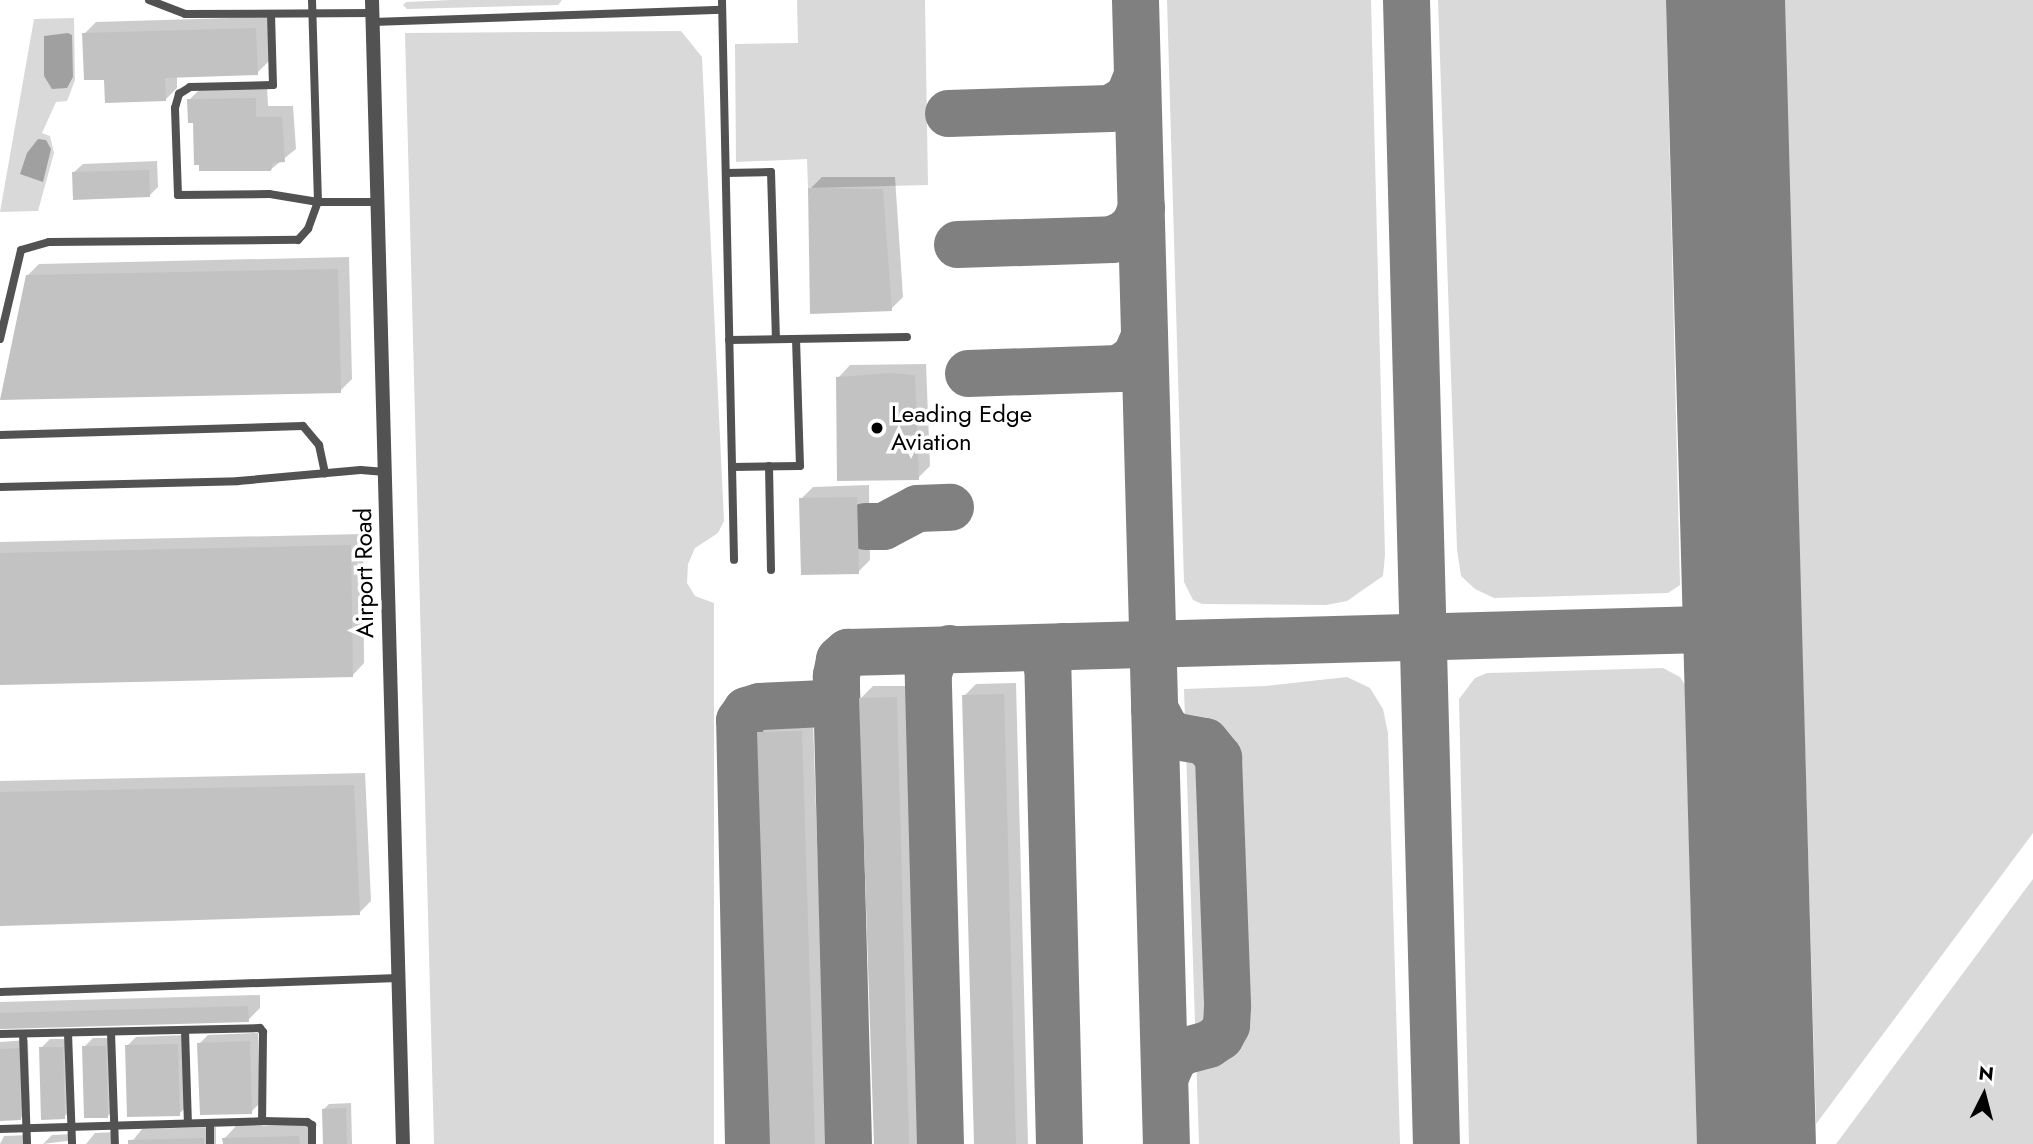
<!DOCTYPE html>
<html>
<head>
<meta charset="utf-8">
<style>
	body { margin:0 }
	#map { position:relative; width:2033px; height:1144px; overflow:hidden; background:#fff; font-family:Jost,sans-serif }
	div>[style] { position:absolute }
	.green>* { inset:0; background:#d9d9d9 }
	.water>* { inset:0; background:#a0a0a0 }
	.shadow>* { inset:0; background:#0003 }
	.taxiway>* { height:47px; margin:-23.5px; padding:0 23.5px; transform-origin:23.5px; border-radius:23.5px; background:#808080 }
	.runway>* { height:119px; margin:-59.5px; padding:0 59.5px; transform-origin:59.5px; border-radius:59.5px; background:#808080 }
	.building>* { inset:0; background:#c2c2c2 }
	.service>* { height:8px; margin:-4px; padding:0 4px; transform-origin:4px; border-radius:4px; background:#525252 }
	.tertiary>* { height:14px; margin:-7px; padding:0 7px; transform-origin:7px; border-radius:7px; background:#525252 }
	.dots>* { width:19px; height:19px; translate:-50% -50%; box-sizing:border-box; border:4px solid #fff; border-radius:50% }
	span { translate:-50% -50%; white-space:nowrap; text-align:center; line-height:1.15; -webkit-text-stroke:7px #fff; paint-order:stroke }
	.poi-label { font-size:24px; color:#000 }
	.left { translate:0 -50%; text-align:left }
	.street-label { font-size:24px; color:#000 }
	.north { position:absolute; left:1949px; top:1060px; width:70px; height:70px; -webkit-text-stroke:5px #fff; paint-order:stroke; rotate:6deg; font-size:19px; font-weight:700; line-height:28px; text-align:center; color:#000 }
	.north::after { content:''; display:block; margin:auto; width:24px; height:32px; background:#000; clip-path:polygon(50% 0,100% 100%,50% 72%,0 100%) }
</style>
</head>
<body>
<div id="map">
	<div class="green">
		<div style="clip-path:polygon(451px 0,562px 0,558px 5px,407px 9px,403px 5px,406px 2px)"></div>
		<div style="clip-path:polygon(797px 0,925px 0,928px 185px,808px 188px,807px 159px,736px 162px,735px 44px,798px 43px)"></div>
		<div style="clip-path:polygon(1167px 0,1371px 0,1385px 555px,1383px 576px,1347px 601px,1326px 605px,1202px 604px,1193px 600px,1184px 582px)"></div>
		<div style="clip-path:polygon(1438px 0,1666px 0,1680px 585px,1668px 593px,1494px 598px,1475px 589px,1461px 576px,1457px 549px)"></div>
		<div style="clip-path:polygon(1783px 0,2033px 0,2033px 833px,1816px 1124px)"></div>
		<div style="clip-path:polygon(74px 18px,75px 80px,67px 101px,56px 102px,42px 133px,50px 136px,54px 153px,38px 211px,0 212px,34px 19px)"></div>
		<div style="clip-path:polygon(681px 31px,702px 57px,724px 521px,718px 533px,695px 548px,688px 564px,687px 583px,695px 596px,714px 603px,714px 1144px,434px 1144px,405px 33px)"></div>
		<div style="clip-path:polygon(1663px 668px,1680px 677px,1685px 685px,1697px 1144px,1469px 1144px,1459px 699px,1475px 678px,1487px 673px)"></div>
		<div style="clip-path:polygon(1347px 677px,1370px 688px,1383px 709px,1388px 733px,1400px 1144px,1199px 1144px,1184px 689px,1266px 686px)"></div>
		<div style="clip-path:polygon(2033px 879px,2033px 1144px,1836px 1144px)"></div>
	</div>
	<div class="water">
		<div style="clip-path:polygon(68px 33px,72px 35px,73px 77px,67px 88px,52px 89px,44px 76px,44px 36px)"></div>
		<div style="clip-path:polygon(38px 139px,46px 140px,51px 149px,43px 182px,20px 174px,27px 153px)"></div>
	</div>
	<div class="shadow">
		<div style="clip-path:polygon(268px 17px,269px 61px,257px 73px,177px 76px,177px 88px,165px 100px,106px 78px,84px 34px,96px 22px)"></div>
		<div style="clip-path:polygon(267px 86px,268px 106px,293px 106px,296px 149px,270px 170px,195px 121px,189px 100px,201px 88px)"></div>
		<div style="clip-path:polygon(157px 161px,158px 187px,149px 196px,74px 172px,83px 164px)"></div>
		<div style="clip-path:polygon(822px 177px,895px 177px,903px 297px,891px 309px,810px 189px)"></div>
		<div style="clip-path:polygon(349px 257px,352px 379px,340px 391px,27px 276px,39px 264px)"></div>
		<div style="clip-path:polygon(926px 364px,930px 466px,918px 478px,838px 378px,850px 365px)"></div>
		<div style="clip-path:polygon(869px 485px,870px 560px,858px 572px,801px 499px,813px 487px)"></div>
		<div style="clip-path:polygon(363px 534px,364px 663px,352px 676px,0 684px,0 542px)"></div>
		<div style="clip-path:polygon(1016px 683px,1028px 1144px,976px 1144px,964px 696px,976px 684px)"></div>
		<div style="clip-path:polygon(873px 686px,909px 686px,921px 1144px,876px 1144px,861px 698px)"></div>
		<div style="clip-path:polygon(813px 720px,827px 1144px,772px 1144px,759px 733px,771px 721px)"></div>
		<div style="clip-path:polygon(365px 773px,371px 901px,359px 913px,0 924px,0 781px)"></div>
		<div style="clip-path:polygon(260px 995px,260px 1008px,248px 1020px,0 1027px,0 1002px)"></div>
		<div style="clip-path:polygon(258px 1033px,260px 1103px,251px 1112px,199px 1044px,208px 1035px)"></div>
		<div style="clip-path:polygon(186px 1035px,188px 1105px,179px 1114px,127px 1046px,136px 1037px)"></div>
		<div style="clip-path:polygon(93px 1038px,114px 1038px,116px 1107px,108px 1116px,84px 1047px)"></div>
		<div style="clip-path:polygon(50px 1039px,71px 1039px,73px 1108px,64px 1117px,41px 1048px)"></div>
		<div style="clip-path:polygon(28px 1040px,30px 1109px,21px 1118px,0 1119px,0 1042px)"></div>
		<div style="clip-path:polygon(351px 1103px,352px 1144px,325px 1144px,324px 1109px,329px 1104px)"></div>
		<div style="clip-path:polygon(311px 1125px,311px 1144px,224px 1144px,224px 1139px,236px 1126px)"></div>
		<div style="clip-path:polygon(216px 1127px,216px 1144px,130px 1144px,142px 1129px)"></div>
		<div style="clip-path:polygon(117px 1132px,117px 1144px,86px 1144px,95px 1133px)"></div>
		<div style="clip-path:polygon(74px 1134px,74px 1140px,43px 1144px,52px 1135px)"></div>
		<div style="clip-path:polygon(30px 1135px,31px 1144px,0 1144px,4px 1136px)"></div>
	</div>
	<div class="taxiway">
		<div style="left:1135px;top:0;width:1144px;rotate:88.45deg"></div>
		<div style="left:1406px;top:0;width:1144px;rotate:88.5deg"></div>
		<div style="left:948px;top:113px;width:162px;rotate:-1.8deg"></div>
		<div style="left:1110px;top:108px;width:21px;rotate:-31deg"></div>
		<div style="left:1128px;top:97px;width:24px;rotate:-68deg"></div>
		<div style="left:957px;top:244px;width:155px;rotate:-1.8deg"></div>
		<div style="left:1112px;top:239px;width:14px;rotate:-25deg"></div>
		<div style="left:1125px;top:233px;width:14px;rotate:-45deg"></div>
		<div style="left:1135px;top:223px;width:17px;rotate:-69deg"></div>
		<div style="left:968px;top:373px;width:151px;rotate:-1.9deg"></div>
		<div style="left:1119px;top:368px;width:19px;rotate:-35deg"></div>
		<div style="left:1135px;top:357px;width:23px;rotate:-67deg"></div>
		<div style="left:865px;top:526px;width:18px"></div>
		<div style="left:883px;top:526px;width:38px;rotate:-28deg"></div>
		<div style="left:917px;top:508px;width:33px;rotate:-2deg"></div>
		<div style="left:1692px;top:630px;width:30px;rotate:12deg"></div>
		<div style="left:1721px;top:636px;width:15px;rotate:37deg"></div>
		<div style="left:1733px;top:645px;width:43px;rotate:75.3deg"></div>
		<div style="left:1154px;top:708px;width:24px;rotate:62deg"></div>
		<div style="left:1165px;top:729px;width:13px;rotate:32deg"></div>
		<div style="left:1176px;top:736px;width:29px;rotate:10deg"></div>
		<div style="left:1205px;top:741px;width:21px;rotate:51deg"></div>
		<div style="left:1218px;top:757px;width:249px;rotate:87.9deg"></div>
		<div style="left:1227px;top:1006px;width:19px;rotate:93deg"></div>
		<div style="left:1226px;top:1025px;width:13px;rotate:119deg"></div>
		<div style="left:1220px;top:1036px;width:14px;rotate:146deg"></div>
		<div style="left:1208px;top:1044px;width:30px;rotate:165deg"></div>
		<div style="left:1179px;top:1052px;width:13px;rotate:129deg"></div>
		<div style="left:1171px;top:1062px;width:15px;rotate:113deg"></div>
		<div style="left:748px;top:1144px;width:424px;rotate:-91.2deg"></div>
		<div style="left:739px;top:720px;width:12px;rotate:-55deg"></div>
		<div style="left:746px;top:710px;width:14px;rotate:-17deg"></div>
		<div style="left:759px;top:706px;width:65px;rotate:-2.6deg"></div>
		<div style="left:824px;top:703px;width:12px;rotate:-35deg"></div>
		<div style="left:834px;top:696px;width:12px;rotate:-81deg"></div>
		<div style="left:848px;top:1144px;width:469px;rotate:-91.5deg"></div>
		<div style="left:836px;top:675px;width:16px;rotate:-79deg"></div>
		<div style="left:839px;top:659px;width:11px;rotate:-41deg"></div>
		<div style="left:847px;top:652px;width:857px;rotate:-1.54deg"></div>
		<div style="left:1704px;top:629px;width:17px;rotate:-17deg"></div>
		<div style="left:1720px;top:624px;width:17px;rotate:-45deg"></div>
		<div style="left:1732px;top:612px;width:18px;rotate:-71deg"></div>
		<div style="left:1738px;top:595px;width:31px;rotate:-84deg"></div>
		<div style="left:940px;top:1144px;width:471px;rotate:-91.5deg"></div>
		<div style="left:928px;top:673px;width:19px;rotate:-72deg"></div>
		<div style="left:934px;top:655px;width:17px;rotate:-24deg"></div>
		<div style="left:1059px;top:1144px;width:476px;rotate:-91.4deg"></div>
		<div style="left:1047px;top:668px;width:14px;rotate:-78deg"></div>
		<div style="left:1050px;top:654px;width:15px;rotate:-32deg"></div>
	</div>
	<div class="runway">
		<div style="left:1725px;top:0;width:1144px;rotate:88.45deg"></div>
	</div>
	<div class="building">
		<div style="clip-path:polygon(256px 28px,258px 75px,165px 78px,166px 101px,105px 103px,104px 80px,84px 80px,82px 33px)"></div>
		<div style="clip-path:polygon(256px 98px,256px 117px,282px 117px,285px 162px,273px 163px,271px 171px,199px 171px,199px 165px,194px 165px,193px 123px,188px 123px,187px 99px)"></div>
		<div style="clip-path:polygon(149px 170px,150px 197px,73px 200px,72px 172px)"></div>
		<div style="clip-path:polygon(808px 188px,883px 189px,892px 311px,810px 314px)"></div>
		<div style="clip-path:polygon(338px 269px,341px 393px,0 400px,26px 275px)"></div>
		<div style="clip-path:polygon(892px 373px,915px 375px,919px 480px,837px 481px,836px 377px)"></div>
		<div style="clip-path:polygon(857px 497px,859px 574px,801px 575px,799px 498px)"></div>
		<div style="clip-path:polygon(351px 545px,353px 677px,0 685px,0 553px)"></div>
		<div style="clip-path:polygon(1004px 694px,1016px 1144px,974px 1144px,962px 695px)"></div>
		<div style="clip-path:polygon(897px 697px,909px 1144px,874px 1144px,859px 698px)"></div>
		<div style="clip-path:polygon(802px 731px,815px 1144px,770px 1144px,757px 732px)"></div>
		<div style="clip-path:polygon(354px 785px,360px 915px,0 926px,0 792px)"></div>
		<div style="clip-path:polygon(248px 1006px,249px 1022px,0 1029px,0 1013px)"></div>
		<div style="clip-path:polygon(250px 1041px,252px 1114px,200px 1115px,197px 1043px)"></div>
		<div style="clip-path:polygon(178px 1044px,180px 1116px,127px 1117px,125px 1045px)"></div>
		<div style="clip-path:polygon(82px 1046px,106px 1046px,108px 1118px,84px 1118px)"></div>
		<div style="clip-path:polygon(39px 1047px,63px 1047px,65px 1119px,41px 1120px)"></div>
		<div style="clip-path:polygon(20px 1048px,21px 1120px,0 1121px,0 1049px)"></div>
		<div style="clip-path:polygon(346px 1108px,347px 1144px,323px 1144px,322px 1109px)"></div>
		<div style="clip-path:polygon(299px 1136px,300px 1144px,223px 1144px,222px 1138px)"></div>
		<div style="clip-path:polygon(204px 1138px,204px 1144px,128px 1144px,128px 1140px)"></div>
	</div>
	<div class="service">
		<div style="left:149px;top:0;width:39px;rotate:21deg"></div>
		<div style="left:185px;top:14px;width:188px;rotate:-0.3deg"></div>
		<div style="left:312px;top:0;width:202px;rotate:88.3deg"></div>
		<div style="left:318px;top:202px;width:60px"></div>
		<div style="left:722px;top:0;width:560px;rotate:88.77deg"></div>
		<div style="left:373px;top:22px;width:349px;rotate:-2deg"></div>
		<div style="left:726px;top:173px;width:45px;rotate:-1.3deg"></div>
		<div style="left:771px;top:172px;width:167px;rotate:88.3deg"></div>
		<div style="left:0;top:339px;width:91px;rotate:-76.7deg"></div>
		<div style="left:21px;top:250px;width:29px;rotate:-16deg"></div>
		<div style="left:49px;top:242px;width:249px;rotate:-0.5deg"></div>
		<div style="left:298px;top:240px;width:15px;rotate:-48deg"></div>
		<div style="left:308px;top:229px;width:29px;rotate:-70deg"></div>
		<div style="left:318px;top:202px;width:50px;rotate:-170.7deg"></div>
		<div style="left:269px;top:194px;width:91px;rotate:179.4deg"></div>
		<div style="left:178px;top:195px;width:87px;rotate:-92deg"></div>
		<div style="left:175px;top:108px;width:15px;rotate:-74deg"></div>
		<div style="left:179px;top:94px;width:13px;rotate:-32deg"></div>
		<div style="left:190px;top:87px;width:83px;rotate:-1.4deg"></div>
		<div style="left:273px;top:85px;width:71px;rotate:-91.6deg"></div>
		<div style="left:729px;top:340px;width:178px;rotate:-1deg"></div>
		<div style="left:0;top:435px;width:303px;rotate:-1.7deg"></div>
		<div style="left:303px;top:426px;width:25px;rotate:50deg"></div>
		<div style="left:319px;top:445px;width:29px;rotate:78deg"></div>
		<div style="left:769px;top:466px;width:104px;rotate:88.9deg"></div>
		<div style="left:732px;top:467px;width:68px;rotate:-0.8deg"></div>
		<div style="left:800px;top:466px;width:125px;rotate:-91.8deg"></div>
		<div style="left:0;top:487px;width:238px;rotate:-1.4deg"></div>
		<div style="left:238px;top:481px;width:123px;rotate:-5.1deg"></div>
		<div style="left:361px;top:470px;width:24px;rotate:5deg"></div>
		<div style="left:0;top:992px;width:398px;rotate:-2deg"></div>
		<div style="left:185px;top:1030px;width:93px;rotate:88.2deg"></div>
		<div style="left:111px;top:1032px;width:112px;rotate:88deg"></div>
		<div style="left:68px;top:1033px;width:111px;rotate:87.9deg"></div>
		<div style="left:0;top:1034px;width:260px;rotate:-1.3deg"></div>
		<div style="left:260px;top:1028px;width:5px;rotate:53deg"></div>
		<div style="left:263px;top:1032px;width:89px;rotate:90.6deg"></div>
		<div style="left:262px;top:1121px;width:45px;rotate:1.3deg"></div>
		<div style="left:307px;top:1122px;width:6px;rotate:31deg"></div>
		<div style="left:312px;top:1125px;width:19px;rotate:90deg"></div>
		<div style="left:23px;top:1034px;width:110px;rotate:87.9deg"></div>
		<div style="left:210px;top:1123px;width:21px;rotate:90deg"></div>
		<div style="left:0;top:1129px;width:262px;rotate:-1.7deg"></div>
	</div>
	<div class="tertiary">
		<div style="left:372px;top:0;width:1144px;rotate:88.45deg"></div>
	</div>
	<div class="dots">
		<div style="left:877px;top:428px;background:#000"></div>
	</div>
	<div class="poi-label">
		<span class="left" style="left:891px;top:428px">Leading Edge<br>Aviation</span>
	</div>
	<div class="street-label">
		<span style="left:364px;top:573px;rotate:-91deg">Airport Road</span>
	</div>
	<div class="north">N</div>
</div>
</body>
</html>
